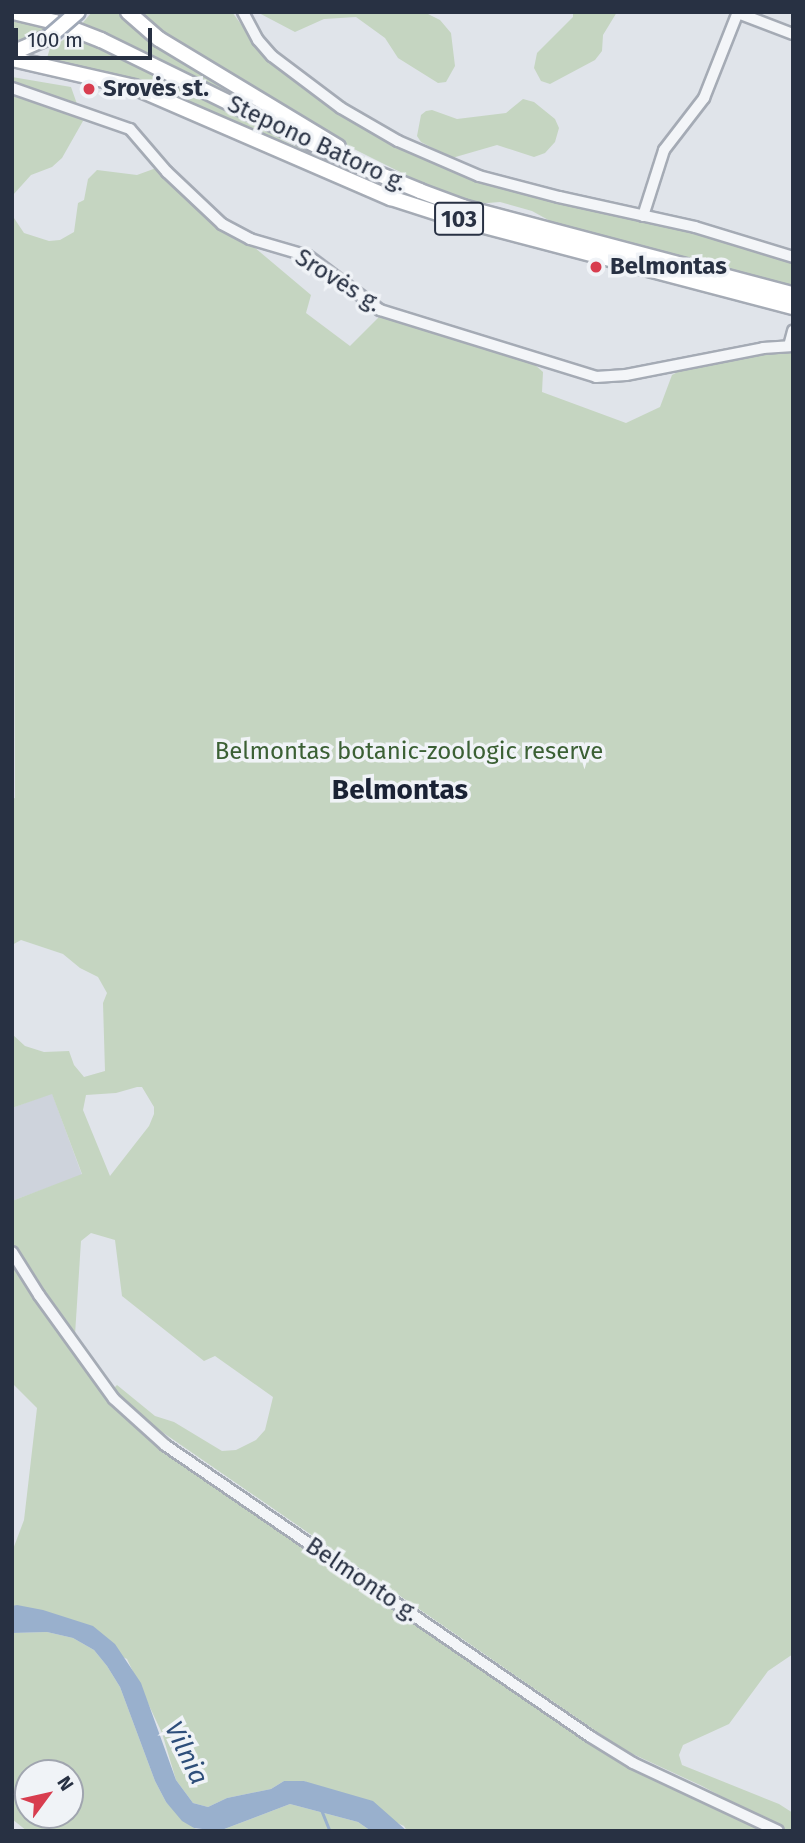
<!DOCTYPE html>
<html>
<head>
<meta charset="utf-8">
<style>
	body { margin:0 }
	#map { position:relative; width:805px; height:1843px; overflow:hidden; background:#e0e4ea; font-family:"Fira Sans",sans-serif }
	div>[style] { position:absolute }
	.built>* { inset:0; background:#ced3dc }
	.green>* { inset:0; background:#c5d5c1 }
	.water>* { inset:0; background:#99b0cd }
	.stream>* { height:2.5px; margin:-1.25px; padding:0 1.25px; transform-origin:1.25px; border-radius:1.25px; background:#99b0cd }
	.roads { filter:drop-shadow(2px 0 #a5abb5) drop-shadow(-2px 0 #a5abb5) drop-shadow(0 2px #a5abb5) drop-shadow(0 -2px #a5abb5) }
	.minor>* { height:10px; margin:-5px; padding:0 5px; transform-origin:5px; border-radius:5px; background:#f3f5f8 }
	.major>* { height:14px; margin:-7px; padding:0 7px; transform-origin:7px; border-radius:7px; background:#fff }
	.bridges { filter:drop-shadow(2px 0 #9fa8b7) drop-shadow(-2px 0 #9fa8b7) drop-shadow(0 2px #9fa8b7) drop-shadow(0 -2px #9fa8b7) }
	.major-bridge>* { height:14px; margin:-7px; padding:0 7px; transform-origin:7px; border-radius:7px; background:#fff }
	.dots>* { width:19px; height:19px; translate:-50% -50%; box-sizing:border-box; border:4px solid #f0f3f7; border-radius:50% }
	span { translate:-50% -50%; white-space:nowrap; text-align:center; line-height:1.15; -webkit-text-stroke:7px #f0f3f7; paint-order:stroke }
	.shield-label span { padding:2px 5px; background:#f0f3f7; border:2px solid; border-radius:5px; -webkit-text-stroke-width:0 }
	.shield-label { font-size:23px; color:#283143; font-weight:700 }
	.poi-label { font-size:24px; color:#283143; font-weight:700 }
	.left { translate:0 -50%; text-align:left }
	.street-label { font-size:24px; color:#283143 }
	.park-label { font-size:24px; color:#3b6034 }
	.water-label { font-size:26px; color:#2e4e7a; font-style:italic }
	.quarter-label { font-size:28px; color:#1a2234; font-weight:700 }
	.frame { position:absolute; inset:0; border:14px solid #283143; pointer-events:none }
	.north { position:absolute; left:14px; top:1759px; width:70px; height:70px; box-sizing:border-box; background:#f0f3f7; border:2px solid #a0a5af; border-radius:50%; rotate:57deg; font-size:19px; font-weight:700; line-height:28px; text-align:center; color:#283143 }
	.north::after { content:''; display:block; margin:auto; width:24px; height:32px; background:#d83d4f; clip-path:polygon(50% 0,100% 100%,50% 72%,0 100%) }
	.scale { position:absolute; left:14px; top:28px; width:138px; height:32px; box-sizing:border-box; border:4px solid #283143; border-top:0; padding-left:9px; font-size:21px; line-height:24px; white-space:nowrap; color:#283143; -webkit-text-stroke:5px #f0f3f7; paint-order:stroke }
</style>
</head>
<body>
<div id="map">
	<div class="built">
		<div style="clip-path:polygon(52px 1093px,82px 1175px,12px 1201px,12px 1108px)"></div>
	</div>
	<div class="green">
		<div style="clip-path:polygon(92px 12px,122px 12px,142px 33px,293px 126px,80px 26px)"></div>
		<div style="clip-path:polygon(135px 12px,232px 12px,260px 50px,352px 120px,397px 148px,494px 187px,710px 235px,793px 262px,793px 287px,563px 228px,532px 211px,500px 202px,475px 204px,440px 192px,344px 144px,157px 30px)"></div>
		<div style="clip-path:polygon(257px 12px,426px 13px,440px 20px,451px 33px,455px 66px,446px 82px,438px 83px,398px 58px,385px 38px,356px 17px,324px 19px,295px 32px)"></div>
		<div style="clip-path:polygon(573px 12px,617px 12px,603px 35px,602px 51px,595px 60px,550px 84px,541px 81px,534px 68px,537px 53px,573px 17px)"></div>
		<div style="clip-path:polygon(12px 20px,50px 28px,12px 45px)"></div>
		<div style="clip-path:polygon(70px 36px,105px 47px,381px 184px,380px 188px,137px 82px,47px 58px,50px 48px)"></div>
		<div style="clip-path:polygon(evenodd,12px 77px,71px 87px,83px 121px,62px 158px,52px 167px,31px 175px,13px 195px,14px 218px,24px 233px,49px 241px,60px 240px,74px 232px,78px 203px,84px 200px,88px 179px,97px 170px,137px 175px,159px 167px,311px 295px,306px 313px,350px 346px,381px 315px,534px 364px,543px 372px,542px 392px,626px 423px,660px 407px,672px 375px,702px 359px,793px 348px,793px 1654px,768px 1671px,729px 1724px,683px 1745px,679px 1755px,682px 1765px,779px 1804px,793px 1813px,793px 1831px,786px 1831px,702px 1786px,622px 1749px,136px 1414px,114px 1388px,117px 1385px,155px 1416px,174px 1422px,222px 1451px,236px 1450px,256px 1440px,265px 1430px,273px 1397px,215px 1356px,204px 1361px,122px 1296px,115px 1240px,91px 1233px,81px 1241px,75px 1335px,12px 1242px,12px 1201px,82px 1174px,52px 1094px,12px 1108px,12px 1034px,25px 1046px,44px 1052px,69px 1051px,74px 1065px,84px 1077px,105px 1071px,103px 1003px,107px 993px,98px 977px,80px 968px,63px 954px,21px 940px,12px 945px,12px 799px,15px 798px,12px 77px,137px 1087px,142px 1087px,154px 1107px,154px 1114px,149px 1126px,110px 1176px,83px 1110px,86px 1095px,116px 1093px,137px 1087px)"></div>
		<div style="clip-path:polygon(523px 99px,534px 102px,555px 119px,559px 128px,555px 142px,545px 153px,534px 157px,497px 145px,452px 158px,421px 142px,417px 136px,421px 115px,426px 111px,432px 110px,457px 119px,506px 113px)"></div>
		<div style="clip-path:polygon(12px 1260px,88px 1374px,109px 1401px,144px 1436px,576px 1732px,770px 1831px,407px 1831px,404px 1826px,304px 1781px,284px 1781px,271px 1789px,227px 1798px,208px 1807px,193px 1803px,176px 1780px,162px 1733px,127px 1659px,12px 1606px,12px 1552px,24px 1520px,37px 1408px,12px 1383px)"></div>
		<div style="clip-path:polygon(evenodd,47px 1632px,73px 1638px,94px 1650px,107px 1666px,120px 1687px,155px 1781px,166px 1802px,194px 1828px,202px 1831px,27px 1831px,12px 1819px,12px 1633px,47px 1632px,28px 1773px,70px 1773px,70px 1815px,28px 1815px,28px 1773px)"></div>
		<div style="clip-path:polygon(290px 1804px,358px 1822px,371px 1831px,219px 1831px)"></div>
	</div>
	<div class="water">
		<div style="clip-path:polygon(17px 1605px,43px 1610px,93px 1626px,115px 1644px,141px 1683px,176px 1780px,193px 1803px,208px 1807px,227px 1798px,271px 1789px,284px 1781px,304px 1781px,373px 1801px,407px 1831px,371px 1831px,358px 1822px,290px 1804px,219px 1831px,194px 1828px,182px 1821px,166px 1802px,155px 1781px,120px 1687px,107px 1666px,94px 1650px,73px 1638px,47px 1632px,12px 1633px,12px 1606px)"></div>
	</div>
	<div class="stream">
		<div style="left:322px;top:1811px;width:22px;rotate:68deg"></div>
	</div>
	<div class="roads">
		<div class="minor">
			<div style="left:243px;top:12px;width:32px;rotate:62deg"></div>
			<div style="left:258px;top:40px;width:21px;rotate:49deg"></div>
			<div style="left:272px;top:56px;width:86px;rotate:37deg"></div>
			<div style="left:341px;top:108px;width:66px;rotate:30.1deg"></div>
			<div style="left:398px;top:141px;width:88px;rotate:23.4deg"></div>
			<div style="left:479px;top:176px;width:83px;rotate:14.7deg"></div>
			<div style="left:559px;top:197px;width:139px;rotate:12.4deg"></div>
			<div style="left:695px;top:227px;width:102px;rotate:17deg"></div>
			<div style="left:738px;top:13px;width:59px;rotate:20.9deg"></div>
			<div style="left:12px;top:88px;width:125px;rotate:19.2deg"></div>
			<div style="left:130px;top:129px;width:57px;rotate:49.3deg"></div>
			<div style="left:167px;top:172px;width:76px;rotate:43.4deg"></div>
			<div style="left:222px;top:224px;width:32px;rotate:28deg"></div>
			<div style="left:250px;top:239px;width:60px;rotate:16.3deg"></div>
			<div style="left:308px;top:256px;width:90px;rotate:36.9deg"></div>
			<div style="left:380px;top:310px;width:226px;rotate:17.2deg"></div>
			<div style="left:596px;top:377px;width:30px;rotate:-4deg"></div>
			<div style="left:626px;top:375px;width:140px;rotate:-11.1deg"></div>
			<div style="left:763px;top:348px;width:30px;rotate:-4deg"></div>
			<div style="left:643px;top:216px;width:69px;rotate:-72.3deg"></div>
			<div style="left:664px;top:150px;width:66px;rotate:-52.4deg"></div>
			<div style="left:704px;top:98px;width:92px;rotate:-68.4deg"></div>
			<div style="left:789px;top:346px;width:16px;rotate:-75deg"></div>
			<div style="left:12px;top:1252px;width:51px;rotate:57.9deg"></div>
			<div style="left:39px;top:1295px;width:128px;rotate:54.2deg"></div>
			<div style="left:114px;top:1399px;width:69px;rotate:42deg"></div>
			<div style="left:165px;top:1445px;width:516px;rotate:34.43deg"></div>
			<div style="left:591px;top:1737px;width:49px;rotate:31.8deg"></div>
			<div style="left:633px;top:1763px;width:160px;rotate:25.1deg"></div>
		</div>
		<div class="major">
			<div style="left:13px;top:12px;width:43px;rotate:13.4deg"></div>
			<div style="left:55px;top:22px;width:49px;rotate:21.4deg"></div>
			<div style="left:101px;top:40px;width:282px;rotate:26.1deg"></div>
			<div style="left:354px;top:164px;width:71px;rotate:22.2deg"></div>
			<div style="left:420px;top:191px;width:46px;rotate:20.4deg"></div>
			<div style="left:463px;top:207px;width:341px;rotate:14.8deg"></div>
			<div style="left:128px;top:12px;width:41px;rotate:41.1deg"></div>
			<div style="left:159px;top:39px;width:209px;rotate:31.1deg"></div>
			<div style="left:12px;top:53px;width:40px;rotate:-23.4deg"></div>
			<div style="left:12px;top:59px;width:125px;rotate:12.9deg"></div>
			<div style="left:134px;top:87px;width:280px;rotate:23.4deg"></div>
			<div style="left:391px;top:198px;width:62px;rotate:17.9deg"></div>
			<div style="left:450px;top:217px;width:355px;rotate:14.7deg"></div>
		</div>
	</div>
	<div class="bridges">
		<div class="major-bridge">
			<div style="left:49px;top:37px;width:38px;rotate:-41deg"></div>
		</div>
	</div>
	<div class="dots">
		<div style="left:89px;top:89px;background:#d83d4f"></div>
		<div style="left:596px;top:267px;background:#d83d4f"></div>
	</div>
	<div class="shield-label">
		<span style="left:459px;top:219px">103</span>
	</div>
	<div class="poi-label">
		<span class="left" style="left:103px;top:89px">Srovės st.</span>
		<span class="left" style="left:610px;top:267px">Belmontas</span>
	</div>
	<div class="street-label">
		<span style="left:317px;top:144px;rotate:25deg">Stepono Batoro g.</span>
		<span style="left:338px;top:281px;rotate:32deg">Srovės g.</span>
		<span style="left:362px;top:1580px;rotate:34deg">Belmonto g.</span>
	</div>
	<div class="park-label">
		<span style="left:409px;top:752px">Belmontas botanic-zoologic reserve</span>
	</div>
	<div class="water-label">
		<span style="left:186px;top:1753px;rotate:64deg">Vilnia</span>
	</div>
	<div class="quarter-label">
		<span style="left:400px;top:790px">Belmontas</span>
	</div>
	<div class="frame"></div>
	<div class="north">N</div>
	<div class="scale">100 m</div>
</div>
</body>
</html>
